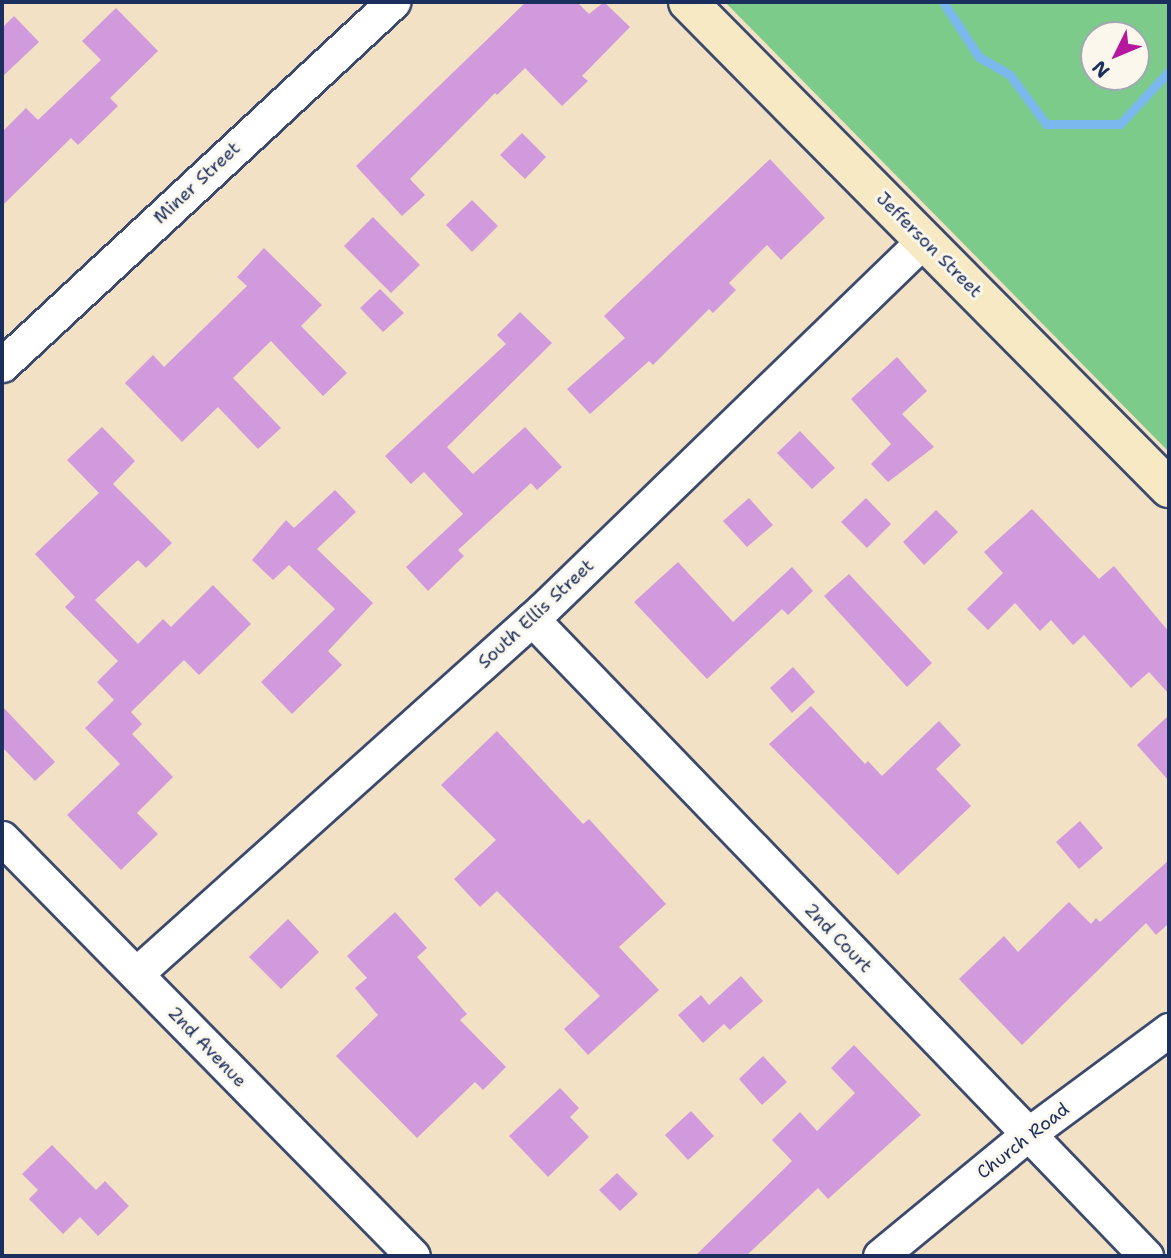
<!DOCTYPE html>
<html>
<head>
<meta charset="utf-8">
<style>
	body { margin:0 }
	#map { position:relative; width:1171px; height:1258px; overflow:hidden; background:#f3e1c5; font-family:"Shantell Sans",sans-serif }
	div>[style] { position:absolute }
	.green>* { inset:0; background:#7dcb8a }
	.stream>* { height:9px; margin:-4.5px; padding:0 4.5px; transform-origin:4.5px; border-radius:4.5px; background:#7ab8ed }
	.building>* { inset:0; background:#d09adc }
	.roads { filter:drop-shadow(2px 0 #3b4a6d) drop-shadow(-2px 0 #3b4a6d) drop-shadow(0 2px #3b4a6d) drop-shadow(0 -2px #3b4a6d) }
	.street>* { height:33px; margin:-16.5px; padding:0 16.5px; transform-origin:16.5px; border-radius:16.5px; background:#fff }
	.secondary>* { height:38px; margin:-19px; padding:0 19px; transform-origin:19px; border-radius:19px; background:#f7e9c3 }
	span { translate:-50% -50%; white-space:nowrap; text-align:center; line-height:1.15; -webkit-text-stroke:6px #fbf7ec; paint-order:stroke }
	.street-label { font-size:18px; color:#1b2f5e }
	.frame { position:absolute; inset:0; border:4px solid #1b2f5e; pointer-events:none }
	.north { position:absolute; left:1080px; top:21px; width:70px; height:70px; box-sizing:border-box; background:#fbf7ec; border:2px solid #a1a7b3; border-radius:50%; rotate:227deg; font-size:19px; font-weight:700; line-height:28px; text-align:center; color:#1b2f5e }
	.north::after { content:''; display:block; margin:auto; width:24px; height:32px; background:#b5179e; clip-path:polygon(50% 0,100% 100%,50% 72%,0 100%) }
</style>
</head>
<body>
<div id="map">
	<div class="green">
		<div style="clip-path:polygon(evenodd,725px 2px,1169px 2px,1169px 453px,1169px 452px,725px 2px,1094px 35px,1136px 35px,1136px 77px,1094px 77px,1094px 35px)"></div>
	</div>
	<div class="stream">
		<div style="left:943px;top:2px;width:66px;rotate:56.8deg"></div>
		<div style="left:979px;top:57px;width:36px;rotate:30deg"></div>
		<div style="left:1010px;top:75px;width:61px;rotate:53.7deg"></div>
		<div style="left:1046px;top:124px;width:74px"></div>
		<div style="left:1120px;top:124px;width:72px;rotate:-47.2deg"></div>
	</div>
	<div class="building">
		<div style="clip-path:polygon(526px 2px,577px 2px,589px 14px,604px 2px,630px 27px,582px 76px,588px 81px,562px 106px,525px 68px,497px 95px,495px 93px,410px 179px,425px 195px,402px 216px,356px 166px)"></div>
		<div style="clip-path:polygon(116px 8px,158px 51px,110px 98px,118px 106px,78px 145px,71px 138px,2px 206px,2px 132px,26px 108px,38px 120px,101px 60px,82px 41px)"></div>
		<div style="clip-path:polygon(14px 16px,39px 42px,2px 77px,2px 28px)"></div>
		<div style="clip-path:polygon(522px 133px,546px 157px,525px 179px,500px 155px)"></div>
		<div style="clip-path:polygon(770px 159px,825px 218px,781px 260px,767px 245px,729px 283px,736px 290px,713px 313px,709px 309px,653px 365px,649px 361px,590px 414px,567px 389px,625px 338px,604px 316px)"></div>
		<div style="clip-path:polygon(472px 200px,498px 226px,472px 252px,446px 225px)"></div>
		<div style="clip-path:polygon(373px 217px,420px 265px,391px 293px,344px 246px)"></div>
		<div style="clip-path:polygon(264px 248px,322px 305px,301px 326px,347px 373px,323px 396px,271px 341px,233px 378px,281px 428px,258px 449px,218px 407px,182px 442px,125px 383px,153px 355px,164px 367px,247px 286px,237px 277px)"></div>
		<div style="clip-path:polygon(380px 289px,404px 313px,383px 332px,360px 308px)"></div>
		<div style="clip-path:polygon(520px 312px,552px 343px,447px 447px,473px 474px,525px 427px,562px 467px,537px 490px,531px 483px,458px 550px,464px 556px,428px 591px,406px 567px,463px 514px,424px 472px,411px 484px,385px 456px,506px 344px,497px 335px)"></div>
		<div style="clip-path:polygon(897px 357px,927px 391px,902px 414px,934px 447px,888px 482px,871px 464px,891px 444px,851px 399px)"></div>
		<div style="clip-path:polygon(102px 427px,135px 461px,113px 484px,172px 543px,146px 568px,138px 560px,95px 600px,138px 644px,163px 619px,171px 627px,213px 585px,251px 624px,199px 675px,184px 660px,131px 712px,142px 724px,132px 734px,173px 777px,137px 813px,158px 834px,121px 870px,67px 815px,120px 764px,85px 728px,114px 700px,97px 682px,118px 661px,65px 607px,75px 597px,35px 554px,99px 493px,67px 460px)"></div>
		<div style="clip-path:polygon(800px 431px,835px 468px,812px 489px,777px 453px)"></div>
		<div style="clip-path:polygon(335px 490px,356px 512px,317px 549px,373px 603px,328px 651px,342px 665px,292px 714px,261px 682px,335px 609px,289px 565px,273px 580px,252px 560px,286px 520px,294px 528px)"></div>
		<div style="clip-path:polygon(749px 498px,773px 525px,747px 547px,723px 521px)"></div>
		<div style="clip-path:polygon(866px 498px,891px 524px,867px 548px,841px 522px)"></div>
		<div style="clip-path:polygon(1032px 509px,1099px 579px,1114px 566px,1169px 632px,1169px 694px,1149px 672px,1131px 688px,1084px 635px,1073px 645px,1051px 620px,1040px 631px,1015px 603px,988px 630px,967px 609px,1003px 573px,984px 552px)"></div>
		<div style="clip-path:polygon(936px 510px,958px 532px,924px 565px,903px 542px)"></div>
		<div style="clip-path:polygon(678px 562px,733px 622px,792px 567px,813px 591px,788px 615px,782px 609px,707px 679px,634px 602px)"></div>
		<div style="clip-path:polygon(849px 574px,932px 663px,907px 687px,824px 596px)"></div>
		<div style="clip-path:polygon(793px 667px,815px 692px,792px 713px,770px 688px)"></div>
		<div style="clip-path:polygon(2px 706px,55px 762px,35px 781px,2px 747px)"></div>
		<div style="clip-path:polygon(811px 706px,865px 764px,868px 761px,882px 776px,939px 721px,961px 745px,936px 769px,971px 806px,898px 875px,769px 744px)"></div>
		<div style="clip-path:polygon(1169px 715px,1169px 781px,1137px 745px)"></div>
		<div style="clip-path:polygon(497px 731px,583px 824px,589px 819px,666px 904px,619px 947px,659px 990px,588px 1055px,564px 1029px,600px 996px,497px 891px,480px 907px,454px 879px,496px 840px,441px 785px)"></div>
		<div style="clip-path:polygon(1080px 821px,1103px 848px,1079px 869px,1056px 842px)"></div>
		<div style="clip-path:polygon(1169px 860px,1169px 923px,1156px 935px,1146px 923px,1022px 1045px,959px 979px,1004px 936px,1018px 952px,1069px 902px,1091px 924px,1096px 918px,1100px 922px)"></div>
		<div style="clip-path:polygon(395px 912px,427px 948px,417px 957px,467px 1014px,460px 1020px,506px 1067px,483px 1090px,475px 1082px,417px 1138px,336px 1056px,378px 1015px,355px 988px,367px 978px,347px 956px)"></div>
		<div style="clip-path:polygon(288px 919px,319px 952px,281px 989px,249px 957px)"></div>
		<div style="clip-path:polygon(741px 976px,763px 1001px,730px 1030px,724px 1024px,703px 1043px,678px 1015px,701px 995px,709px 1005px)"></div>
		<div style="clip-path:polygon(854px 1045px,921px 1115px,828px 1199px,818px 1188px,746px 1256px,695px 1256px,792px 1161px,772px 1140px,800px 1112px,817px 1131px,855px 1093px,831px 1068px)"></div>
		<div style="clip-path:polygon(763px 1056px,787px 1082px,762px 1105px,739px 1079px)"></div>
		<div style="clip-path:polygon(560px 1088px,579px 1108px,570px 1117px,589px 1137px,548px 1177px,509px 1136px)"></div>
		<div style="clip-path:polygon(691px 1111px,714px 1136px,688px 1160px,665px 1135px)"></div>
		<div style="clip-path:polygon(52px 1145px,96px 1190px,105px 1181px,129px 1206px,98px 1236px,80px 1217px,63px 1234px,29px 1199px,38px 1190px,22px 1174px)"></div>
		<div style="clip-path:polygon(617px 1173px,638px 1194px,620px 1211px,599px 1190px)"></div>
	</div>
	<div class="roads">
		<div class="street">
			<div style="left:2px;top:365px;width:534px;rotate:-42.87deg"></div>
			<div style="left:532px;top:619px;width:885px;rotate:46.05deg"></div>
			<div style="left:2px;top:838px;width:586px;rotate:45.48deg"></div>
			<div style="left:136px;top:974px;width:545px;rotate:-41.88deg"></div>
			<div style="left:542px;top:610px;width:532px;rotate:-44.09deg"></div>
			<div style="left:880px;top:1256px;width:190px;rotate:-39.5deg"></div>
			<div style="left:1027px;top:1135px;width:177px;rotate:-36.5deg"></div>
		</div>
		<div class="secondary">
			<div style="left:688px;top:2px;width:684px;rotate:45.3deg"></div>
		</div>
	</div>
	<div class="street-label">
		<span style="left:197px;top:183px;rotate:-43deg">Miner Street</span>
		<span style="left:929px;top:245px;rotate:45deg">Jefferson Street</span>
		<span style="left:536px;top:614px;rotate:-43deg">South Ellis Street</span>
		<span style="left:838px;top:938px;rotate:46deg">2nd Court</span>
		<span style="left:207px;top:1047px;rotate:46deg">2nd Avenue</span>
		<span style="left:1023px;top:1141px;rotate:-38deg">Church Road</span>
	</div>
	<div class="frame"></div>
	<div class="north">N</div>
</div>
</body>
</html>
